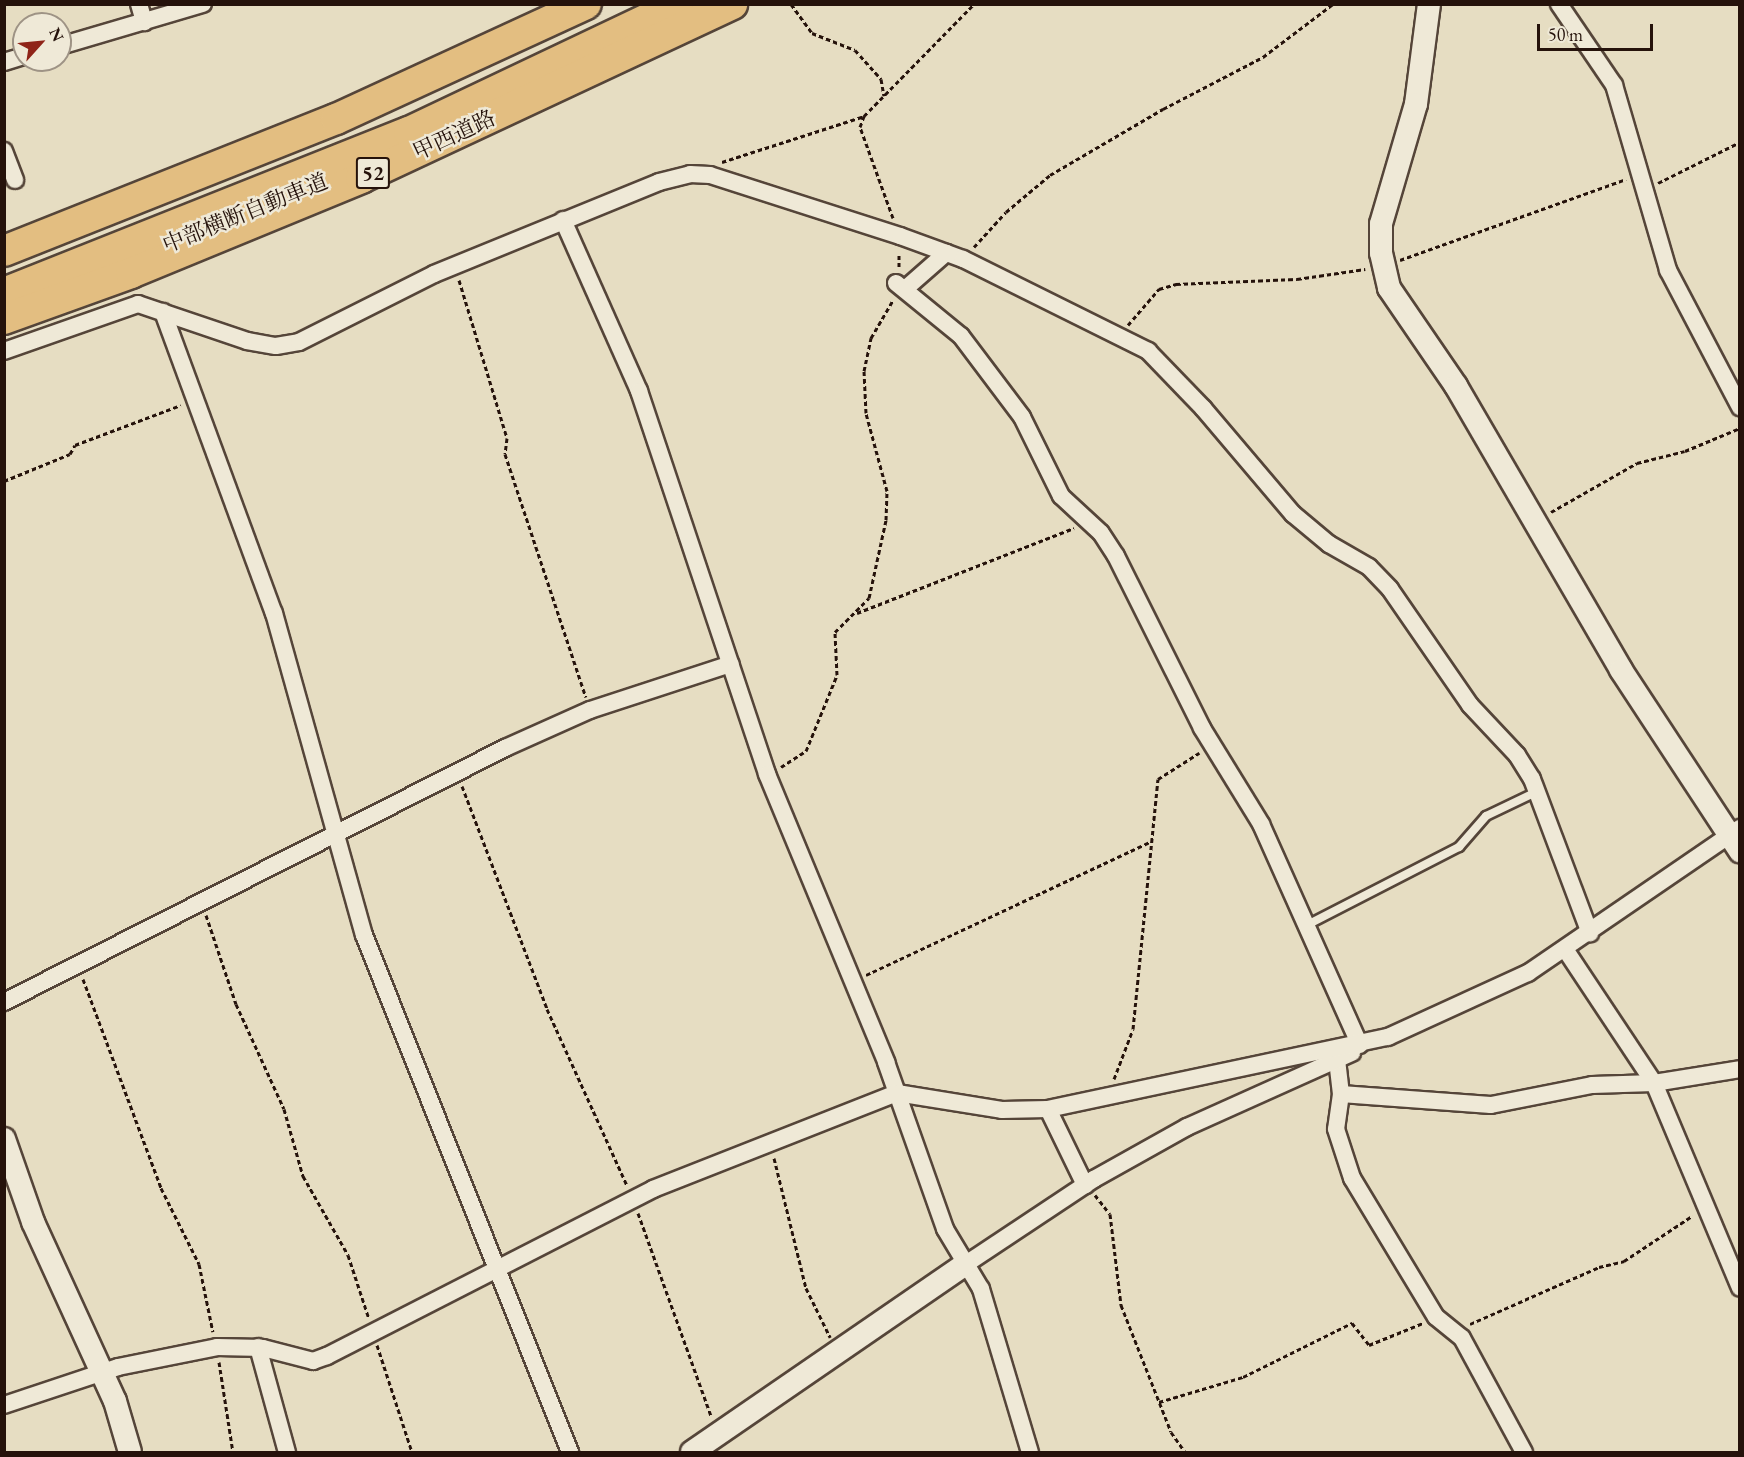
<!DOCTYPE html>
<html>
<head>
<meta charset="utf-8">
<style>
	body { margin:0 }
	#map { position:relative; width:1744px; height:1457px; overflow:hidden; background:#e6ddc2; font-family:"EB Garamond","Noto Serif JP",serif }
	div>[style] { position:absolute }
	.path>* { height:3px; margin-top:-1.5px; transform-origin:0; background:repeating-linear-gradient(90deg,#25120b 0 4.5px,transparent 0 7.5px) }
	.roads { filter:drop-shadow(2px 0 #554539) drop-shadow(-2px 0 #554539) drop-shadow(0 2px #554539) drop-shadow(0 -2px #554539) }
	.lane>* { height:8px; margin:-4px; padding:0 4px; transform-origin:4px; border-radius:4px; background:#efe9d7 }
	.street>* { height:16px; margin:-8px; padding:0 8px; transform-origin:8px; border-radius:8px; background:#efe9d7 }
	.secondary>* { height:22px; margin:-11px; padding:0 11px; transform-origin:11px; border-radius:11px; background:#efe9d7 }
	.highway>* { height:30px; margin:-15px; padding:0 15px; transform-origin:15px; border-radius:15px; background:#e3be81 }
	span { translate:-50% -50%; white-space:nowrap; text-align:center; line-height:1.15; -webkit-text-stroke:5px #efe9d7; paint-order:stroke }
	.shield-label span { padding:2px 4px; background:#efe9d7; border:2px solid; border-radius:4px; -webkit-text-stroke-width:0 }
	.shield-label { font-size:21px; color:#25120b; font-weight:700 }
	.street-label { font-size:22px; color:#25120b }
	.frame { position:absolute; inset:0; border:6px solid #25120b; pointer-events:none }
	.north { position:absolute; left:12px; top:12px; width:60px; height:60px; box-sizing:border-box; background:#efe9d7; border:2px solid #9e9385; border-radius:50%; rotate:63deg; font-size:16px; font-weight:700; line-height:24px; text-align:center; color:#25120b }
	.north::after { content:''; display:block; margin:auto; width:21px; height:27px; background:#8f2418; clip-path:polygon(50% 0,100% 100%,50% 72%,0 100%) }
	.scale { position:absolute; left:1537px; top:24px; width:116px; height:27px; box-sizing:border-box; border:3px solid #25120b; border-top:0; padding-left:8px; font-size:18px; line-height:21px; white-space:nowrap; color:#25120b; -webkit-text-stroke:4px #efe9d7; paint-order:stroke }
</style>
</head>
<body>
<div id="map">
	<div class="path">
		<div style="left:791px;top:4px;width:36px;rotate:54deg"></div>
		<div style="left:812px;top:33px;width:46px;rotate:21.6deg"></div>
		<div style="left:855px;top:50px;width:39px;rotate:48deg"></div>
		<div style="left:881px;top:79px;width:17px;rotate:80deg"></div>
		<div style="left:722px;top:162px;width:149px;rotate:-17.9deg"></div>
		<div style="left:1658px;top:183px;width:92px;rotate:-26.6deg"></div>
		<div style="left:893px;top:218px;width:97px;rotate:-109.9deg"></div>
		<div style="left:860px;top:127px;width:12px;rotate:-70deg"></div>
		<div style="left:864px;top:116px;width:157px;rotate:-45.5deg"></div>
		<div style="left:974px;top:247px;width:47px;rotate:-47.6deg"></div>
		<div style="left:1006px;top:212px;width:57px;rotate:-40.1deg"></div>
		<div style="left:1050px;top:175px;width:131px;rotate:-30.3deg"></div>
		<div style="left:1163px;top:109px;width:113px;rotate:-27.5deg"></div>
		<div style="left:1263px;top:57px;width:88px;rotate:-37.1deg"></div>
		<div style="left:1400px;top:260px;width:240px;rotate:-19.7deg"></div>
		<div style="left:899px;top:267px;width:14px;rotate:-90deg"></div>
		<div style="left:459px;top:280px;width:165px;rotate:73.1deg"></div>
		<div style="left:507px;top:438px;width:16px;rotate:97deg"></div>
		<div style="left:505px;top:454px;width:256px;rotate:71.6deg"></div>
		<div style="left:1128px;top:325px;width:48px;rotate:-49.3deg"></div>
		<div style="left:1159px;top:289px;width:18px;rotate:-16deg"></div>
		<div style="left:1176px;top:284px;width:121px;rotate:-2.4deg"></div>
		<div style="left:1297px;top:279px;width:69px;rotate:-8.4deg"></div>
		<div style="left:4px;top:481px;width:71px;rotate:-22.2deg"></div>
		<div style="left:70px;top:454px;width:10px;rotate:-61deg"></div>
		<div style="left:75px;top:445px;width:113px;rotate:-20.7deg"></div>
		<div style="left:1551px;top:512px;width:99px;rotate:-29.7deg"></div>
		<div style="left:1637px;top:463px;width:49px;rotate:-14deg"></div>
		<div style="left:1685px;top:451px;width:60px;rotate:-22.7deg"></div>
		<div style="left:857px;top:613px;width:233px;rotate:-21.4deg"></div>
		<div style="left:781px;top:767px;width:30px;rotate:-33deg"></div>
		<div style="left:806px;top:751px;width:82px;rotate:-67.8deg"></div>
		<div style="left:837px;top:675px;width:43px;rotate:-92.7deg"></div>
		<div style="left:835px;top:632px;width:48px;rotate:-45deg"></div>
		<div style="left:869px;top:598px;width:80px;rotate:-77.7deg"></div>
		<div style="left:886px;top:520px;width:29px;rotate:-88deg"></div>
		<div style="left:887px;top:491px;width:81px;rotate:-105.1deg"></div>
		<div style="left:866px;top:413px;width:42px;rotate:-92.7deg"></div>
		<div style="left:864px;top:371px;width:34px;rotate:-78deg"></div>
		<div style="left:871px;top:338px;width:44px;rotate:-59.9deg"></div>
		<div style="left:462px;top:786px;width:239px;rotate:69.1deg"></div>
		<div style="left:547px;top:1009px;width:193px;rotate:65.6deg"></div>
		<div style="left:206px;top:915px;width:94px;rotate:71.4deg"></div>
		<div style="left:236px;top:1004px;width:115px;rotate:65.4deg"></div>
		<div style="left:284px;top:1109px;width:70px;rotate:74.2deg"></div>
		<div style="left:303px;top:1176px;width:91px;rotate:60.3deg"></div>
		<div style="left:348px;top:1255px;width:67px;rotate:71.8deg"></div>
		<div style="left:866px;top:975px;width:316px;rotate:-25.1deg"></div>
		<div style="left:83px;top:979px;width:223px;rotate:69.5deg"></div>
		<div style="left:161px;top:1188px;width:85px;rotate:63.4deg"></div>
		<div style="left:199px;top:1264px;width:69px;rotate:78.4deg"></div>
		<div style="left:1114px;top:1079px;width:53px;rotate:-69.2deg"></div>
		<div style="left:1133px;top:1029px;width:251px;rotate:-84.3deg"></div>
		<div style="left:1158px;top:779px;width:49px;rotate:-32.4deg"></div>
		<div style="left:774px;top:1158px;width:134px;rotate:76.2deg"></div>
		<div style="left:806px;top:1288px;width:55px;rotate:63.9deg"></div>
		<div style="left:1095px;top:1195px;width:24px;rotate:52deg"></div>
		<div style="left:1110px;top:1214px;width:92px;rotate:83.1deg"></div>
		<div style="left:1121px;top:1305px;width:136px;rotate:68.5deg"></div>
		<div style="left:1171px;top:1432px;width:24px;rotate:55deg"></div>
		<div style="left:638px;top:1213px;width:216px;rotate:70.2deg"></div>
		<div style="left:1470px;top:1324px;width:141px;rotate:-23.8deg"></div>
		<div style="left:1599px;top:1267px;width:26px;rotate:-13deg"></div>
		<div style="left:1624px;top:1261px;width:82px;rotate:-33.5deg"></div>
		<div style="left:377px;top:1345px;width:113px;rotate:71.9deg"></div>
		<div style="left:219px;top:1362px;width:91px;rotate:81.2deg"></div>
		<div style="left:1159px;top:1402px;width:88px;rotate:-16.6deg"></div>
		<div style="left:1243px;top:1377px;width:122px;rotate:-26.4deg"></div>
		<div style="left:1352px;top:1323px;width:28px;rotate:52deg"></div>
		<div style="left:1369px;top:1345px;width:58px;rotate:-22.2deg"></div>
	</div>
	<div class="roads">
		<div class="lane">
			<div style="left:1309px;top:924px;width:169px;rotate:-27.2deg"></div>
			<div style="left:1459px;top:847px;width:41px;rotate:-48.9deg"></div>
			<div style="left:1486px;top:816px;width:55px;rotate:-25.6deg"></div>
		</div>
		<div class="street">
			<div style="left:139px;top:4px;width:19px;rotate:74deg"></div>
			<div style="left:1559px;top:4px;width:98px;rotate:55.8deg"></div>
			<div style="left:1614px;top:85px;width:193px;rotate:73.7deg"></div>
			<div style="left:1668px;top:270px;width:155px;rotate:62.3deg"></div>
			<div style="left:60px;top:46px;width:149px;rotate:-16.4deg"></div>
			<div style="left:4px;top:62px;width:21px;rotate:-17deg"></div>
			<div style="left:4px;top:151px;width:31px;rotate:69deg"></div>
			<div style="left:563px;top:220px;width:187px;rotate:66deg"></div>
			<div style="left:639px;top:391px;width:404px;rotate:71.5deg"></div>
			<div style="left:767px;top:774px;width:312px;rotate:67.5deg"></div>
			<div style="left:886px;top:1062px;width:177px;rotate:70.5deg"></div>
			<div style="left:945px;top:1229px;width:70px;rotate:59deg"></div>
			<div style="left:981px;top:1289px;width:170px;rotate:73.3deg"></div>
			<div style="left:896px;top:283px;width:84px;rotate:39.2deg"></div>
			<div style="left:961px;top:336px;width:101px;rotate:53deg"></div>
			<div style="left:1022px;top:417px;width:88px;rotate:63.7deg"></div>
			<div style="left:1061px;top:496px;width:54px;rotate:42.8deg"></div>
			<div style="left:1101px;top:533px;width:27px;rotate:57deg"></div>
			<div style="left:1116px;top:556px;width:192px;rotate:63.4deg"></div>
			<div style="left:1202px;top:728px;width:113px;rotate:58.4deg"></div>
			<div style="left:1261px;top:824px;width:242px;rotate:65.9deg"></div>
			<div style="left:905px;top:289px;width:55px;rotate:-41.3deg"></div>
			<div style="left:163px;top:312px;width:321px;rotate:69.8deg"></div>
			<div style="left:274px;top:613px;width:334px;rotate:74.4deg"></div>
			<div style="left:364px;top:935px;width:557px;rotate:68.28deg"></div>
			<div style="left:4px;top:351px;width:142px;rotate:-19.3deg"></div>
			<div style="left:138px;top:304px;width:115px;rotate:18.7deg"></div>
			<div style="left:247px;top:341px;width:29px;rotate:10deg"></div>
			<div style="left:276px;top:346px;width:23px;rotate:-10deg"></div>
			<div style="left:299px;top:342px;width:151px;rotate:-26.7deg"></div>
			<div style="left:434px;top:274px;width:243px;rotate:-22.2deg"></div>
			<div style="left:659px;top:182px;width:32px;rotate:-14deg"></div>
			<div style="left:690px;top:174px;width:20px;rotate:3deg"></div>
			<div style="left:710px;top:175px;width:200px;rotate:17.8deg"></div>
			<div style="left:900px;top:236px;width:67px;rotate:20.1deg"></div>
			<div style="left:963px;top:259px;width:207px;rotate:26.4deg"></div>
			<div style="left:1148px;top:351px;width:79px;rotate:46deg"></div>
			<div style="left:1203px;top:408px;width:139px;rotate:49.7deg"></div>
			<div style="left:1293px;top:514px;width:47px;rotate:39.8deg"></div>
			<div style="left:1329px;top:544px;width:46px;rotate:29.9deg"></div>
			<div style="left:1369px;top:567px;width:30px;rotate:46deg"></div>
			<div style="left:1390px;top:589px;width:141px;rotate:55.4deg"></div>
			<div style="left:1470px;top:705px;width:69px;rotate:46.8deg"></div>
			<div style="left:1517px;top:755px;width:28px;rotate:58deg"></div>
			<div style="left:1532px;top:779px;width:165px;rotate:69.4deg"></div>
			<div style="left:1565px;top:949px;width:161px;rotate:56.4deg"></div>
			<div style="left:1654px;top:1083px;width:222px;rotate:67.2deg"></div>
			<div style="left:4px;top:1002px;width:562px;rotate:-26.88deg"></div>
			<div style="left:505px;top:748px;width:93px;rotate:-24.1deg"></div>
			<div style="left:590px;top:710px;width:148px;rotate:-18.1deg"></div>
			<div style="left:1336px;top:1051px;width:43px;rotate:83.4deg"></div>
			<div style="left:1341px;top:1094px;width:35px;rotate:98deg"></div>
			<div style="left:1336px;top:1129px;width:52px;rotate:71.9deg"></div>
			<div style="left:1352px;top:1178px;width:162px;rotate:58.9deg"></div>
			<div style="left:1436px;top:1317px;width:33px;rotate:39deg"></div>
			<div style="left:1462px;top:1338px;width:130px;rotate:61.5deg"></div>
			<div style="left:1341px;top:1094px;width:150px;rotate:4.2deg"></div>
			<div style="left:1491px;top:1105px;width:103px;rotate:-11.2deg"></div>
			<div style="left:1592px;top:1085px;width:62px;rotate:-1.8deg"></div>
			<div style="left:1654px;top:1083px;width:87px;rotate:-9.2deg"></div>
			<div style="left:1048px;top:1109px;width:85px;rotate:64deg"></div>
			<div style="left:966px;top:1264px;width:154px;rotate:-33.6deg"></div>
			<div style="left:1094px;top:1179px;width:107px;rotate:-29.2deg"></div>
			<div style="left:1187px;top:1127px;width:181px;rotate:-24.2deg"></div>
			<div style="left:258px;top:1347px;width:109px;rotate:74.6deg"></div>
			<div style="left:4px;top:1405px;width:120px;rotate:-18.4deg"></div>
			<div style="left:118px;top:1367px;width:101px;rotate:-11.4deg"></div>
			<div style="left:217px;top:1347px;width:46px;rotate:1.2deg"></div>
			<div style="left:263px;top:1348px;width:52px;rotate:14.6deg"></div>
			<div style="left:313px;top:1361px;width:15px;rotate:-20deg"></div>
			<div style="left:327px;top:1356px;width:366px;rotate:-27.1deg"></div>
			<div style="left:653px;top:1189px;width:262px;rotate:-21.5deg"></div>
			<div style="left:897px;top:1093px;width:106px;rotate:9.2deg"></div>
			<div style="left:1002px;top:1110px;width:46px;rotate:-1.2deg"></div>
			<div style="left:1048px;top:1109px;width:348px;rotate:-12deg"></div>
			<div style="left:1388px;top:1037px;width:154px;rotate:-24.6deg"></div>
			<div style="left:1528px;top:973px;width:257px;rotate:-34.4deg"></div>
		</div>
		<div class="secondary">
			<div style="left:1429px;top:4px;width:101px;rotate:97.4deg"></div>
			<div style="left:1416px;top:104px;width:125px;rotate:106.3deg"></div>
			<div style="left:1381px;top:224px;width:29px;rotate:90deg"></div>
			<div style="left:1381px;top:253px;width:36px;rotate:77deg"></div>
			<div style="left:1389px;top:288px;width:119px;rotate:55.6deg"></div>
			<div style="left:1456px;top:386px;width:328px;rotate:59.8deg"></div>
			<div style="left:1621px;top:670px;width:217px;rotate:56.7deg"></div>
			<div style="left:4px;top:1139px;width:88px;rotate:70.7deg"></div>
			<div style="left:33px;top:1222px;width:197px;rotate:65.4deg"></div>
			<div style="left:115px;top:1401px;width:53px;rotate:73.6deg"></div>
			<div style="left:692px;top:1452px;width:332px;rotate:-34.5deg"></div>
		</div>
		<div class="highway">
			<div style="left:4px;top:251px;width:357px;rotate:-21.7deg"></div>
			<div style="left:336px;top:119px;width:275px;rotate:-24.7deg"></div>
			<div style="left:4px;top:293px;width:436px;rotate:-21.7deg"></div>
			<div style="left:409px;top:132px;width:298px;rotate:-25.4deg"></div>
			<div style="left:4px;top:319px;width:135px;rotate:-19.9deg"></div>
			<div style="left:131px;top:273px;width:249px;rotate:-22.4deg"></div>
			<div style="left:361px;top:178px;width:410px;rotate:-25.1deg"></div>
		</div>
	</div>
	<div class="shield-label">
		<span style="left:373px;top:173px">52</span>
	</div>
	<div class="street-label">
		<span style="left:454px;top:135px;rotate:-25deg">甲西道路</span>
		<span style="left:245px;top:213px;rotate:-22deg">中部横断自動車道</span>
	</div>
	<div class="frame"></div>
	<div class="north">N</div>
	<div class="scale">50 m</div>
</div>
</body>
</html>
